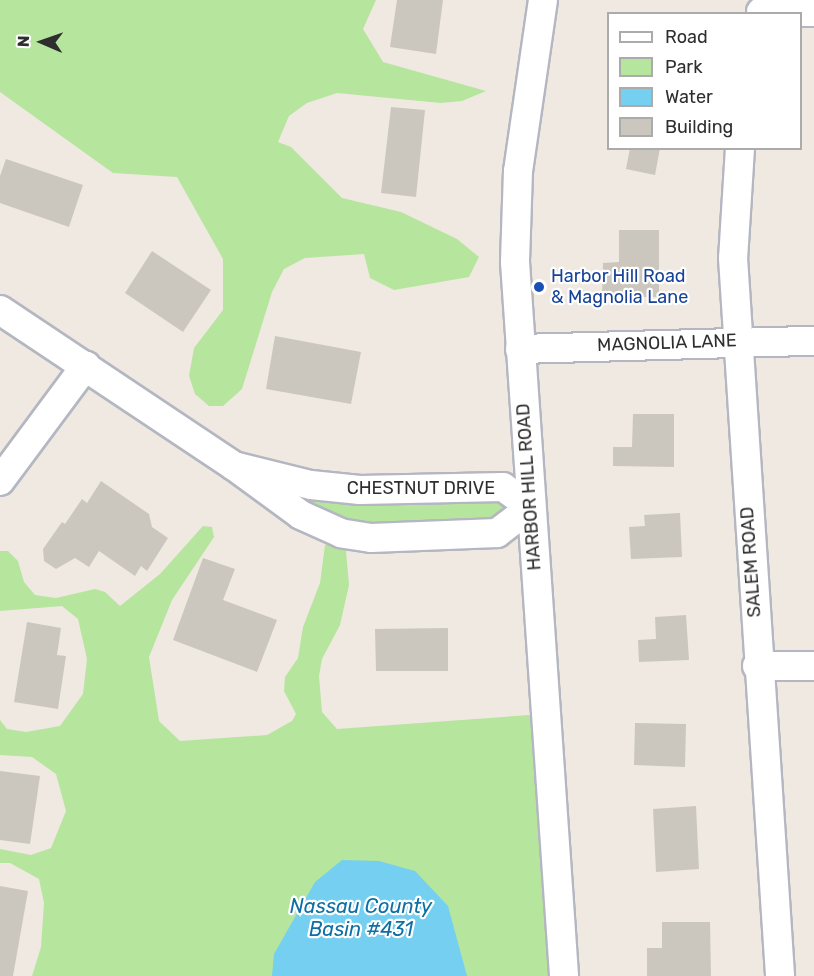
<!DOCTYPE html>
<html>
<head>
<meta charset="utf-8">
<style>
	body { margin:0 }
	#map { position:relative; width:814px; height:976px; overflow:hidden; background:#efe9e1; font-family:Rubik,sans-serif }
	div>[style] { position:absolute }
	.green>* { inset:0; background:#b6e59e }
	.water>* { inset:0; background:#75cff0 }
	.building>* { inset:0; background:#cbc7bf }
	.roads { filter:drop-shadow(2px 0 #b4b7c1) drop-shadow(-2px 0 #b4b7c1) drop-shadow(0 2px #b4b7c1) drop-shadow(0 -2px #b4b7c1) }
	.minor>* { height:28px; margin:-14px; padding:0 14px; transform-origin:14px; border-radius:14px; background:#fff }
	.dots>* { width:16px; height:16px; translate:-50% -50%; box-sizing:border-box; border:3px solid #fff; border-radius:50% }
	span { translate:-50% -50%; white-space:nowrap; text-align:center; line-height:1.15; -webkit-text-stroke:4.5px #fff; paint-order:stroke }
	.transit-label { font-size:18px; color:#164399 }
	.left { translate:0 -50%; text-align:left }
	.street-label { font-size:18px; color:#2e2e2e }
	.water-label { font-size:20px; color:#0d6fa3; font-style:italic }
	.legend { position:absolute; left:607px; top:12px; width:195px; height:138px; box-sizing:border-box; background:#fff; border:2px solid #ababab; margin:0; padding:8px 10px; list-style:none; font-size:18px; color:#2e2e2e }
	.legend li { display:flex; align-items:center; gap:12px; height:30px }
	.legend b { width:30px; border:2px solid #ababab }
	.north { position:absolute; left:12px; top:12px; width:60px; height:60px; -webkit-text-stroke:4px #fff; paint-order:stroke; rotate:272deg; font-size:16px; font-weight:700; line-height:24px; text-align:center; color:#2e2e2e }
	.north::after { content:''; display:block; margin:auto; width:21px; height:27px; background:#2e2e2e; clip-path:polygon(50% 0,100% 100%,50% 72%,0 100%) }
</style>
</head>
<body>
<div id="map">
	<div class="green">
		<div style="clip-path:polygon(0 0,376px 0,363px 29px,383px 62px,486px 91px,462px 101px,441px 103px,337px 93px,307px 103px,289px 116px,278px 142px,291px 147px,342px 198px,401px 212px,457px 239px,479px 257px,469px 277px,394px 290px,370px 278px,364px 254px,305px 258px,284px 269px,272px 292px,242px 389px,223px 406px,209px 406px,195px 394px,189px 376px,194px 348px,223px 310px,223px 259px,177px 177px,113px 173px,0 92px)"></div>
		<div style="clip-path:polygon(273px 477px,503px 487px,531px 507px,497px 533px,341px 533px)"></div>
		<div style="clip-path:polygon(203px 526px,212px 527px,214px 537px,172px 600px,149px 657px,159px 721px,180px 741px,267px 735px,292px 721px,296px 714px,284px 691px,285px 677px,298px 658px,303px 627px,320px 583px,325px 545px,337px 543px,346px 551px,349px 585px,340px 625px,322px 659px,319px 676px,322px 712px,337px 729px,544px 714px,565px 976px,32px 976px,41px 947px,44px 903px,39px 879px,10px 863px,0 863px,0 849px,31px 855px,51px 848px,66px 811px,56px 774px,32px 757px,0 755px,0 720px,7px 729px,26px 732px,60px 726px,83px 694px,87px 659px,78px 619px,62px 606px,0 611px,0 551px,8px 551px,18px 561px,24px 582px,35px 595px,56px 598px,95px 589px,105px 592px,120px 606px,160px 574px)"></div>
	</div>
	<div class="water">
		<div style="clip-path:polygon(342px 860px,379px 861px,415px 871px,448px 906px,467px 976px,272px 976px,274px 954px,315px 882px)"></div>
	</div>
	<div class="building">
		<div style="clip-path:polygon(397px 0,443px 0,436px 54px,390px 47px)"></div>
		<div style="clip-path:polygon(391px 107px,425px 110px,416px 197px,381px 193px)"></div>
		<div style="clip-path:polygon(630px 148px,660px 148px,655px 175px,626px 169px)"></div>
		<div style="clip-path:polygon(6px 159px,83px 185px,69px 227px,0 203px,0 176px)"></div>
		<div style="clip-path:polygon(619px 230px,659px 230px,659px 297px,602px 297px,603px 263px,619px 262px)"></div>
		<div style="clip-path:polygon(152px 251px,211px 290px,183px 332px,125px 293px)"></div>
		<div style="clip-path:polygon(275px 336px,361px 352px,351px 404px,266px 389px)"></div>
		<div style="clip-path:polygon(633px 414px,674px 414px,674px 467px,613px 466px,613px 447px,632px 447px)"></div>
		<div style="clip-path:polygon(101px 481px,149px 514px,152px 527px,168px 538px,147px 571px,141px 566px,135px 576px,99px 551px,89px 567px,75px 558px,56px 569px,44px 561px,43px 549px,62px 522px,65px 524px,82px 499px,87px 503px)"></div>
		<div style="clip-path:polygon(680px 513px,682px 557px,631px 559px,629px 527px,645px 526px,644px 515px)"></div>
		<div style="clip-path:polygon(203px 558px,235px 569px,223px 600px,277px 620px,257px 672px,173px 640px)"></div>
		<div style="clip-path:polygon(686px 615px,689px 660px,639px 662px,638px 640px,656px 639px,655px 617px)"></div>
		<div style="clip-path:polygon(27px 622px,61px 628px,57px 655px,66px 656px,58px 709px,14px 702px)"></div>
		<div style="clip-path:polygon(448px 628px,448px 671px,376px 671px,375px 629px)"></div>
		<div style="clip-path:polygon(635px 723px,686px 724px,685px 767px,634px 765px)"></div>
		<div style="clip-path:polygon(0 771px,40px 776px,30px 844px,0 840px)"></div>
		<div style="clip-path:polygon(696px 806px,699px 869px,656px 872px,653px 809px)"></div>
		<div style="clip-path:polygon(0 886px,28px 891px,13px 976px,0 976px)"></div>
		<div style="clip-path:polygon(662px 922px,710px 922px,711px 976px,647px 976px,647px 948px,662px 948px)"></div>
	</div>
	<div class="roads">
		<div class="minor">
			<div style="left:543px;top:0;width:173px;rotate:98.3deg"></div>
			<div style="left:518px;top:171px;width:91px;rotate:91.9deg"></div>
			<div style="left:515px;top:262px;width:716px;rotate:86.07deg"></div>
			<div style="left:761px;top:12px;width:53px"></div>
			<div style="left:740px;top:148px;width:110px;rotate:93.6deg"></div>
			<div style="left:733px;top:258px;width:720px;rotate:86.25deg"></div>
			<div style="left:0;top:310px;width:281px;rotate:33.7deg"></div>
			<div style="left:520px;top:349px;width:294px;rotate:-1.6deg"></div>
			<div style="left:234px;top:466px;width:79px;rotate:13.9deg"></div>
			<div style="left:311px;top:485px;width:49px;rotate:5.8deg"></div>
			<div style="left:360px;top:490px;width:143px;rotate:-1.2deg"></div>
			<div style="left:503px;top:487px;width:34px;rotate:36deg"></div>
			<div style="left:531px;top:507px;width:43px;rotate:142.6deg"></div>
			<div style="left:497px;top:533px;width:126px;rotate:177.7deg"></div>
			<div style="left:371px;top:538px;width:30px;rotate:-171deg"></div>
			<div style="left:341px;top:533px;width:44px;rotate:-155.8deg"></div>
			<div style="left:301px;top:515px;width:83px;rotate:-143.8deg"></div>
			<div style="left:0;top:481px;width:144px;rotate:-53.4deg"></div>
			<div style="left:757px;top:666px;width:57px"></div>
		</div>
	</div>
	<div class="dots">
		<div style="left:539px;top:287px;background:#1a4fb4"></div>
	</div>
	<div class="transit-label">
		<span class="left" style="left:551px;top:287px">Harbor Hill Road<br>&amp; Magnolia Lane</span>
	</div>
	<div class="street-label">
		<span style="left:667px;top:343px;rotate:-2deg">MAGNOLIA LANE</span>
		<span style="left:529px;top:487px;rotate:-94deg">HARBOR HILL ROAD</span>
		<span style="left:421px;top:488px">CHESTNUT DRIVE</span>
		<span style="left:751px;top:562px;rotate:-94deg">SALEM ROAD</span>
	</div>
	<div class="water-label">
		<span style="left:361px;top:918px">Nassau County<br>Basin #431</span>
	</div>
	<ul class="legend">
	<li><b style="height:8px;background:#fff"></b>Road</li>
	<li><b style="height:16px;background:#b6e59e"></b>Park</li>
	<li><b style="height:16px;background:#75cff0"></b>Water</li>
	<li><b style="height:16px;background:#cbc7bf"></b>Building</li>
	</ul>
	<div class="north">N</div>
</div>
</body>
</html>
